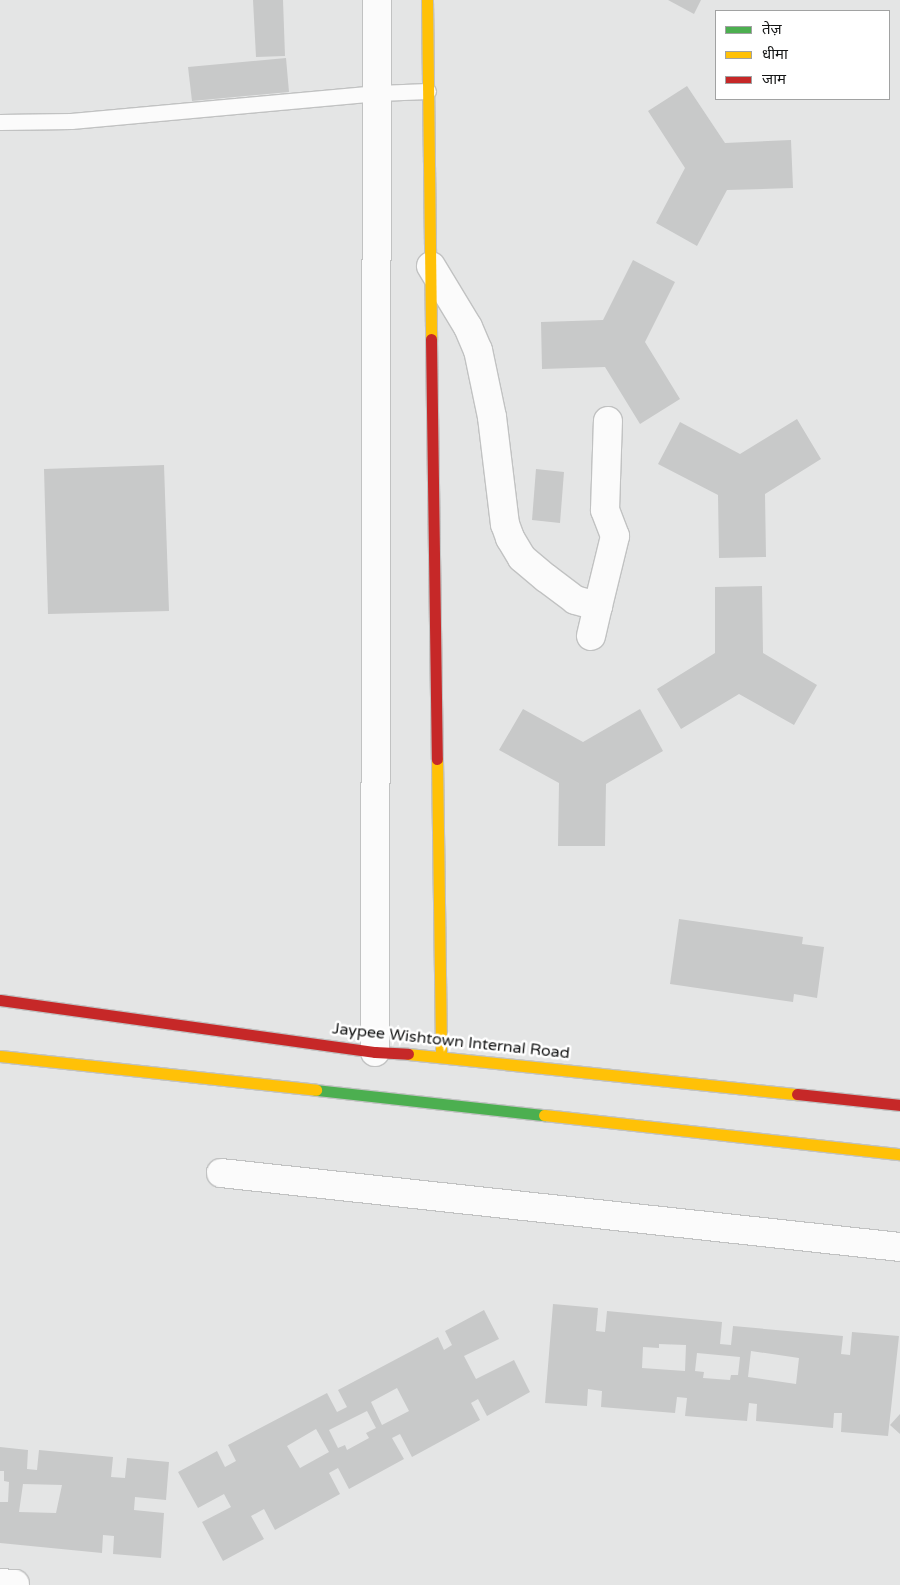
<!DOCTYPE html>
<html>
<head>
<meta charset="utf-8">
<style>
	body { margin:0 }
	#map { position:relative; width:900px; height:1585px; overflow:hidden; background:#e4e5e5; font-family:"Varela Round","Noto Sans Devanagari",sans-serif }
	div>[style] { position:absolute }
	.building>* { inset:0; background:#c8c9c9 }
	.roads { filter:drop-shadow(1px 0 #c1c2c2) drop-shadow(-1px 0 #c1c2c2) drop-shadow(0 1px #c1c2c2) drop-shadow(0 -1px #c1c2c2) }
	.lane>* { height:15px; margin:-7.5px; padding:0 7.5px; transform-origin:7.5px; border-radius:7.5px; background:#fbfbfb }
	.street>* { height:28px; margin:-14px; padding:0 14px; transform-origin:14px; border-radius:14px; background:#fbfbfb }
	.fast>* { height:11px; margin:-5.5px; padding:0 5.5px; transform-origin:5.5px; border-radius:5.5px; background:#4caf50 }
	.slow>* { height:11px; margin:-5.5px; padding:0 5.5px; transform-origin:5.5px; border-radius:5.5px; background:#ffc107 }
	.jam>* { height:11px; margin:-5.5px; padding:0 5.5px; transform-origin:5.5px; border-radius:5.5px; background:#c62828 }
	span { translate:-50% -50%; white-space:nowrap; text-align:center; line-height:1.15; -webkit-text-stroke:5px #fff; paint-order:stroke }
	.street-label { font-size:16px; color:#151616 }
	.legend { position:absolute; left:715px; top:10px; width:175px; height:90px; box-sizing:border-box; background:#fff; border:1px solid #a1a2a2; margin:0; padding:6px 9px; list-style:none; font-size:15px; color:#151616 }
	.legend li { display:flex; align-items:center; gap:10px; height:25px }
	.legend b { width:25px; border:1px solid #a1a2a2 }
</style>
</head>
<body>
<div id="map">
	<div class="building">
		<div style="clip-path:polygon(253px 0,283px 0,285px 56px,256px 57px)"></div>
		<div style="clip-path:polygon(668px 0,701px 0,694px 14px)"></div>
		<div style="clip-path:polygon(286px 58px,289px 92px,192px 101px,188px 67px)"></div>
		<div style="clip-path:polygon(687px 86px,725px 143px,791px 140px,793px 188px,727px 190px,697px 246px,656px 223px,685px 168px,648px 111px)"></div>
		<div style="clip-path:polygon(633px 260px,675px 282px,645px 342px,680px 399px,640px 424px,605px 367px,542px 369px,541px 322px,603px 320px)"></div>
		<div style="clip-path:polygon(797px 419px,821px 459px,765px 494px,766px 557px,719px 558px,718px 495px,658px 464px,680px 422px,740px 454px)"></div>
		<div style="clip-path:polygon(164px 465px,169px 611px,48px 614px,44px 469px)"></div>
		<div style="clip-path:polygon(536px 469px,564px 472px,560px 523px,532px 520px)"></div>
		<div style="clip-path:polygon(762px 586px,763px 653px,817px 685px,794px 725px,739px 694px,681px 729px,657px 689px,715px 653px,715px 587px)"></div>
		<div style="clip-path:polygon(523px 709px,583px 742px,640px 709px,663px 751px,606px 784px,605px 846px,558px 846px,559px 783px,499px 750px)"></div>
		<div style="clip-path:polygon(679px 919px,803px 937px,802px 944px,824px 947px,817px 998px,794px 994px,793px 1002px,670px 984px)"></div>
		<div style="clip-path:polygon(evenodd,553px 1304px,598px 1308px,596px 1331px,605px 1332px,607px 1311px,722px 1322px,720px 1344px,731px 1345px,733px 1326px,843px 1336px,841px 1354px,850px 1355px,852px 1332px,899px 1336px,888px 1436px,841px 1432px,842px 1413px,834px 1413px,833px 1428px,756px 1421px,757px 1404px,749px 1403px,747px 1421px,685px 1416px,687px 1398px,677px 1397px,675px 1413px,601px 1407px,602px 1391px,588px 1389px,587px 1406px,545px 1403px,553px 1304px,659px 1344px,686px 1345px,685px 1371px,642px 1368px,643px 1347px,659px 1348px,659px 1344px,553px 1304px,751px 1351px,799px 1358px,796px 1384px,748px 1377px,751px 1351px,553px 1304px,697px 1353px,740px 1357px,738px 1375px,731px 1375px,730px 1380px,703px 1378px,704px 1372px,695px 1371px,697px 1353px)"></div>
		<div style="clip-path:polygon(evenodd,484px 1310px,499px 1339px,464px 1356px,476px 1379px,514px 1360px,530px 1392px,487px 1416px,478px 1399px,471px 1403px,480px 1420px,412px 1457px,400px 1434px,392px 1438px,404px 1459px,349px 1489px,338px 1468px,329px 1473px,340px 1494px,275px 1530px,264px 1509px,251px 1516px,264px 1539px,223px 1561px,202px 1522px,231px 1507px,224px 1494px,198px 1508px,178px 1472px,217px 1451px,225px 1467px,236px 1461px,228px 1445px,327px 1393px,337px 1412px,347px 1407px,338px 1390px,438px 1337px,444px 1350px,452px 1345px,445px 1331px,484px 1310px,397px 1388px,409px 1411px,382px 1425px,371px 1402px,397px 1388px,484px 1310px,367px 1411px,376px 1428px,366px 1433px,369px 1438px,347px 1450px,345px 1445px,338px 1448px,329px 1430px,367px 1411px,484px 1310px,316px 1429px,329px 1452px,300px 1468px,287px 1446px,316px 1429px)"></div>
		<div style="clip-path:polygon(900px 1414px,900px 1434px,890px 1425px)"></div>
		<div style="clip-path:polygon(evenodd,0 1447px,28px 1450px,27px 1469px,37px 1470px,39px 1450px,113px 1457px,111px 1477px,125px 1478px,127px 1458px,169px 1462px,166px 1500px,135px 1497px,134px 1510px,164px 1513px,161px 1558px,113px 1554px,114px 1536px,103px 1535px,102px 1553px,0 1543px,0 1502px,8px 1502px,9px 1482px,4px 1481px,4px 1471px,0 1471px,0 1447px,23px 1484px,62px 1485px,56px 1513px,19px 1512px,23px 1484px)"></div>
	</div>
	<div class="roads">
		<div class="lane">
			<div style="left:0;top:122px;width:71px;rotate:-0.8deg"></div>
			<div style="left:71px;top:121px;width:308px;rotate:-5.2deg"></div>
			<div style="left:378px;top:93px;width:50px;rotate:-2.3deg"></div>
		</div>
		<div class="street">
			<div style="left:431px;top:266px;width:71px;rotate:58.8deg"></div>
			<div style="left:468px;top:327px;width:25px;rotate:67deg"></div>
			<div style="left:478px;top:350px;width:68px;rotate:78.2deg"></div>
			<div style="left:492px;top:417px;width:108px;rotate:83.1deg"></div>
			<div style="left:505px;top:524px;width:15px;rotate:70deg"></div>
			<div style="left:510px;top:538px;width:23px;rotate:59deg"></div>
			<div style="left:522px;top:558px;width:31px;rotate:40deg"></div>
			<div style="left:546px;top:578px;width:36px;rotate:37deg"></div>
			<div style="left:575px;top:600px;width:24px;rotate:15deg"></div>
			<div style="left:598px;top:606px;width:72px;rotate:-76.3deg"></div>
			<div style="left:615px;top:536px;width:28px;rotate:-111deg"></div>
			<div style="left:605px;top:510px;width:89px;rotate:-88.1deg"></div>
			<div style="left:591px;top:636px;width:31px;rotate:-77deg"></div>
			<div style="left:375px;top:1052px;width:1052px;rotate:-89.89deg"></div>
			<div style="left:221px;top:1173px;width:683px;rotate:6.22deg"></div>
			<div style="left:0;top:1583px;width:15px;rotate:4deg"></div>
		</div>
		<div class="fast">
			<div style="left:316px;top:1090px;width:229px;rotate:6.3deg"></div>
		</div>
		<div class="slow">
			<div style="left:427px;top:0;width:339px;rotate:89.3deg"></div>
			<div style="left:437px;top:759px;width:297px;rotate:89.2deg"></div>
			<div style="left:408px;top:1054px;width:391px;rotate:5.9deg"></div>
			<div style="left:0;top:1056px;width:318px;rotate:6.1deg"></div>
			<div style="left:544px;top:1115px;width:358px;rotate:6.3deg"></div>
		</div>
		<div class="jam">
			<div style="left:431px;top:339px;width:420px;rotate:89.2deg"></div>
			<div style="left:0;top:1000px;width:379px;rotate:7.9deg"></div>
			<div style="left:375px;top:1052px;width:33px;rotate:3deg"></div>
			<div style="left:797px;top:1094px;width:104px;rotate:6.1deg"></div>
		</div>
	</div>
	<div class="street-label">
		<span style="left:451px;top:1041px;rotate:6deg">Jaypee Wishtown Internal Road</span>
	</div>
	<ul class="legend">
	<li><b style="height:6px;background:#4caf50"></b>तेज़</li>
	<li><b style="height:6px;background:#ffc107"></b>धीमा</li>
	<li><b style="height:6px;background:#c62828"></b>जाम</li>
	</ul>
</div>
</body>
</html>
